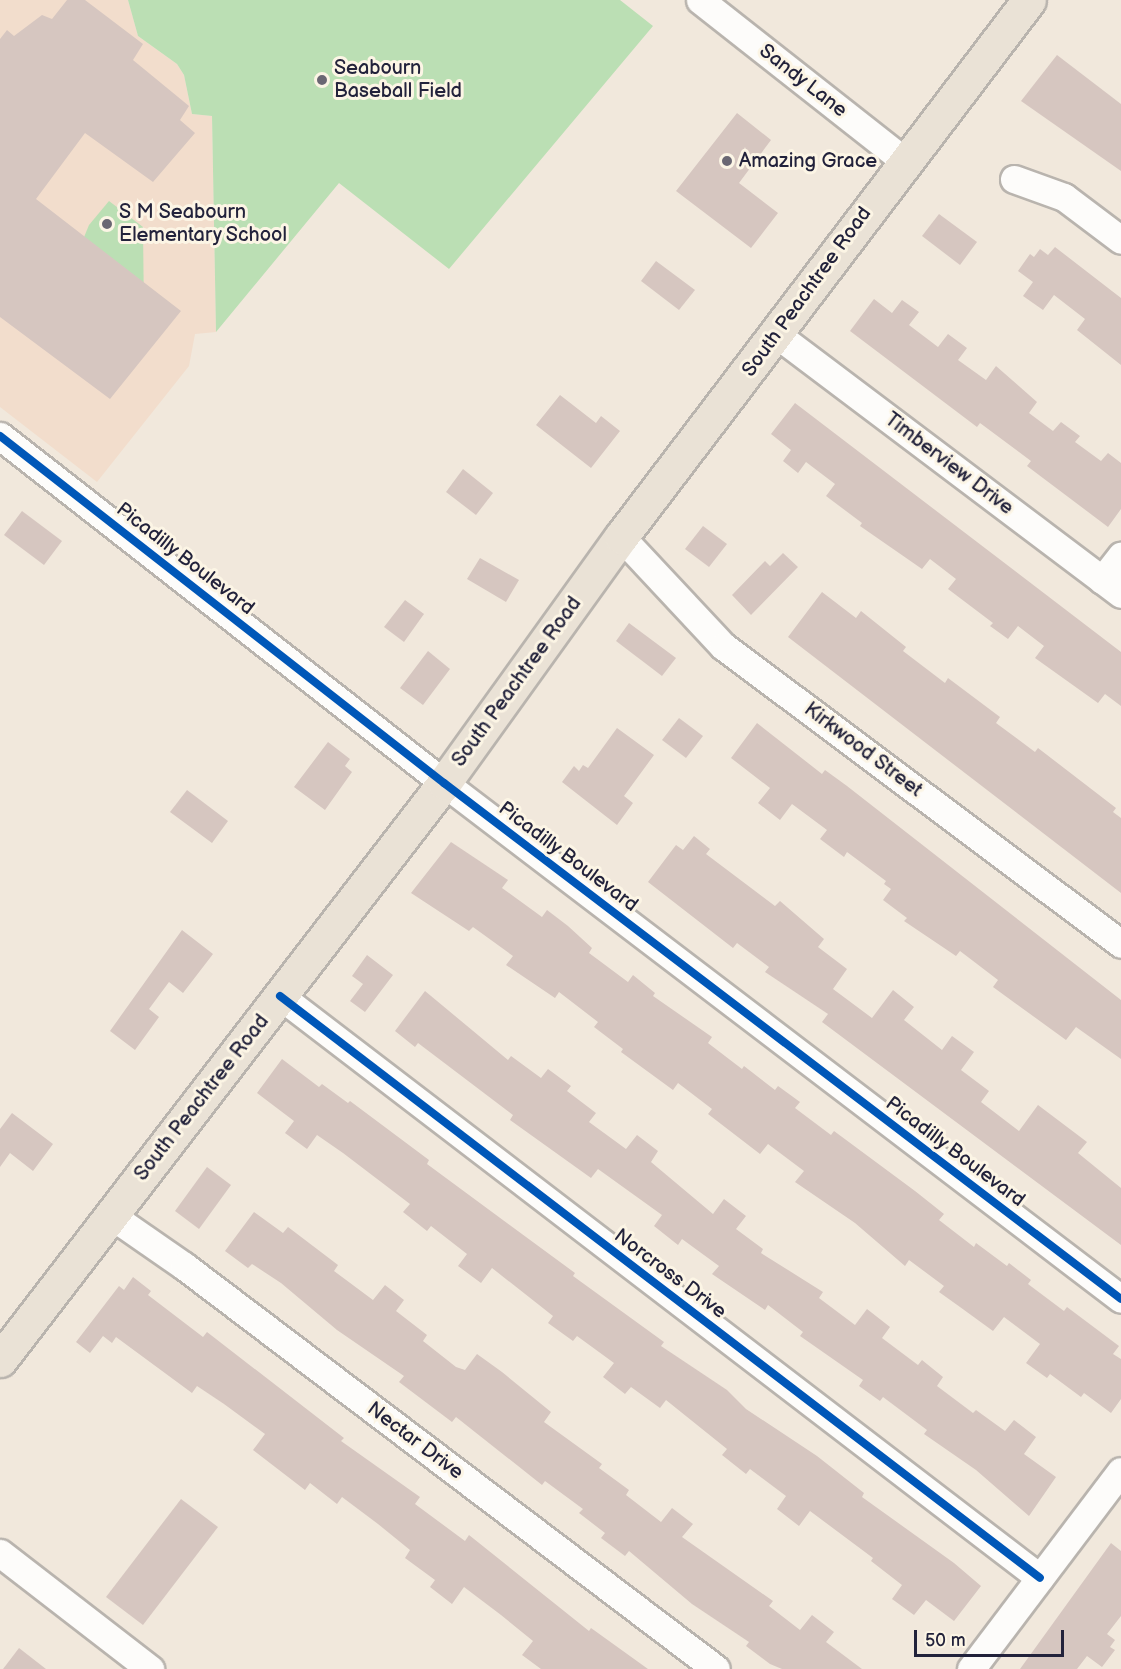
<!DOCTYPE html>
<html>
<head>
<meta charset="utf-8">
<style>
	body { margin:0 }
	#map { position:relative; width:1121px; height:1669px; overflow:hidden; background:#f1e8dc; font-family:"Balsamiq Sans",sans-serif }
	div>[style] { position:absolute }
	.built>* { inset:0; background:#f2ddcc }
	.green>* { inset:0; background:#bbdfb4 }
	.building>* { inset:0; background:#d6c6c0 }
	.roads { filter:drop-shadow(2px 0 #b9b4ae) drop-shadow(-2px 0 #b9b4ae) drop-shadow(0 2px #b9b4ae) drop-shadow(0 -2px #b9b4ae) }
	.minor>* { height:27px; margin:-13.5px; padding:0 13.5px; transform-origin:13.5px; border-radius:13.5px; background:#fdfcfa }
	.major>* { height:33px; margin:-16.5px; padding:0 16.5px; transform-origin:16.5px; border-radius:16.5px; background:#eae2d6 }
	.cycleway>* { height:8px; margin:-4px; padding:0 4px; transform-origin:4px; border-radius:4px; background:#0057b8 }
	.dots>* { width:16px; height:16px; translate:-50% -50%; box-sizing:border-box; border:3px solid #fcf5e5; border-radius:50% }
	span { translate:-50% -50%; white-space:nowrap; text-align:center; line-height:1.15; -webkit-text-stroke:6px #fcf5e5; paint-order:stroke }
	.poi-label { font-size:20px; color:#22223b }
	.left { translate:0 -50%; text-align:left }
	.street-label { font-size:20px; color:#22223b }
	.scale { position:absolute; left:914px; top:1630px; width:150px; height:27px; box-sizing:border-box; border:3px solid #22223b; border-top:0; padding-left:8px; font-size:18px; line-height:21px; white-space:nowrap; color:#22223b; -webkit-text-stroke:4px #fcf5e5; paint-order:stroke }
</style>
</head>
<body>
<div id="map">
	<div class="built">
		<div style="clip-path:polygon(0 0,128px 0,138px 36px,177px 64px,184px 75px,192px 114px,212px 116px,216px 332px,195px 334px,189px 366px,97px 482px,0 407px)"></div>
	</div>
	<div class="green">
		<div style="clip-path:polygon(128px 0,620px 0,653px 26px,449px 269px,339px 183px,216px 332px,212px 116px,192px 114px,184px 75px,177px 64px,138px 36px)"></div>
		<div style="clip-path:polygon(109px 201px,143px 227px,144px 316px,82px 242px,89px 225px)"></div>
	</div>
	<div class="building">
		<div style="clip-path:polygon(67px 0,85px 0,143px 44px,133px 60px,189px 106px,180px 120px,195px 133px,153px 182px,85px 133px,36px 199px,181px 311px,110px 399px,0 317px,0 39px,7px 30px,14px 36px,42px 15px,52px 19px)"></div>
		<div style="clip-path:polygon(1057px 55px,1121px 104px,1121px 171px,1021px 101px)"></div>
		<div style="clip-path:polygon(737px 113px,771px 140px,739px 183px,778px 213px,751px 248px,676px 191px)"></div>
		<div style="clip-path:polygon(939px 214px,977px 242px,960px 265px,922px 236px)"></div>
		<div style="clip-path:polygon(1055px 247px,1121px 298px,1121px 365px,1077px 330px,1085px 319px,1054px 295px,1043px 310px,1023px 296px,1033px 282px,1018px 271px,1030px 254px,1034px 257px,1040px 249px,1048px 255px)"></div>
		<div style="clip-path:polygon(656px 261px,695px 290px,679px 310px,641px 281px)"></div>
		<div style="clip-path:polygon(874px 299px,892px 313px,902px 300px,919px 312px,909px 325px,938px 347px,948px 334px,967px 348px,958px 360px,986px 380px,996px 366px,1037px 402px,1029px 413px,1053px 431px,1061px 422px,1080px 436px,1075px 442px,1101px 461px,1108px 453px,1121px 463px,1121px 509px,1108px 527px,1027px 466px,1031px 461px,980px 423px,977px 427px,850px 331px)"></div>
		<div style="clip-path:polygon(560px 395px,596px 423px,601px 416px,620px 431px,591px 468px,536px 425px)"></div>
		<div style="clip-path:polygon(795px 403px,1121px 652px,1121px 706px,1105px 694px,1098px 703px,1035px 658px,1044px 646px,1018px 626px,1008px 639px,990px 626px,993px 623px,948px 589px,956px 579px,930px 559px,922px 569px,860px 526px,862px 523px,826px 496px,835px 484px,806px 462px,798px 473px,783px 461px,791px 450px,771px 434px)"></div>
		<div style="clip-path:polygon(463px 469px,493px 493px,476px 515px,446px 492px)"></div>
		<div style="clip-path:polygon(22px 511px,62px 541px,44px 565px,4px 535px)"></div>
		<div style="clip-path:polygon(703px 526px,727px 544px,709px 567px,685px 549px)"></div>
		<div style="clip-path:polygon(783px 553px,798px 567px,751px 615px,732px 595px,765px 561px,770px 566px)"></div>
		<div style="clip-path:polygon(480px 558px,519px 580px,506px 602px,467px 579px)"></div>
		<div style="clip-path:polygon(822px 592px,856px 618px,861px 611px,906px 647px,903px 651px,945px 683px,948px 678px,1000px 717px,996px 723px,1035px 752px,1038px 748px,1116px 808px,1113px 812px,1121px 818px,1121px 893px,788px 637px)"></div>
		<div style="clip-path:polygon(405px 600px,424px 614px,404px 642px,384px 627px)"></div>
		<div style="clip-path:polygon(629px 623px,676px 658px,662px 676px,616px 641px)"></div>
		<div style="clip-path:polygon(428px 651px,450px 669px,423px 705px,400px 688px)"></div>
		<div style="clip-path:polygon(679px 718px,703px 736px,686px 758px,662px 740px)"></div>
		<div style="clip-path:polygon(757px 723px,822px 774px,825px 770px,847px 786px,1121px 1000px,1121px 1059px,1076px 1027px,1066px 1040px,993px 987px,998px 980px,960px 951px,956px 956px,904px 921px,907px 918px,883px 900px,891px 889px,884px 884px,886px 881px,847px 852px,844px 857px,820px 839px,827px 830px,792px 804px,780px 820px,758px 803px,770px 788px,731px 758px)"></div>
		<div style="clip-path:polygon(617px 728px,654px 755px,624px 796px,633px 803px,617px 825px,562px 782px,574px 766px,579px 771px,583px 765px,588px 768px)"></div>
		<div style="clip-path:polygon(328px 742px,350px 759px,345px 766px,352px 772px,325px 810px,294px 787px)"></div>
		<div style="clip-path:polygon(187px 790px,228px 821px,212px 843px,170px 812px)"></div>
		<div style="clip-path:polygon(694px 836px,710px 849px,706px 854px,775px 906px,780px 901px,824px 939px,818px 947px,847px 969px,833px 989px,872px 1018px,893px 990px,914px 1007px,904px 1020px,942px 1050px,952px 1036px,974px 1052px,961px 1070px,989px 1091px,981px 1102px,1019px 1131px,1038px 1105px,1087px 1142px,1078px 1153px,1121px 1188px,1121px 1245px,822px 1022px,828px 1014px,765px 972px,769px 967px,737px 943px,733px 948px,648px 882px,676px 845px,683px 850px)"></div>
		<div style="clip-path:polygon(451px 842px,508px 880px,502px 888px,542px 917px,547px 910px,568px 926px,592px 948px,589px 953px,628px 982px,633px 975px,655px 993px,653px 996px,712px 1037px,708px 1043px,742px 1069px,744px 1066px,775px 1090px,778px 1086px,800px 1102px,795px 1108px,831px 1135px,834px 1131px,915px 1191px,944px 1214px,939px 1220px,974px 1247px,976px 1243px,1007px 1266px,1009px 1263px,1031px 1280px,1028px 1284px,1064px 1311px,1067px 1307px,1119px 1346px,1113px 1354px,1121px 1359px,1121px 1399px,1111px 1413px,1084px 1393px,1081px 1397px,1050px 1374px,1047px 1378px,1026px 1363px,1040px 1344px,1004px 1317px,993px 1331px,960px 1307px,939px 1292px,944px 1286px,909px 1260px,905px 1266px,855px 1223px,795px 1182px,804px 1171px,768px 1144px,760px 1154px,708px 1114px,712px 1109px,678px 1083px,673px 1090px,621px 1052px,623px 1049px,594px 1027px,598px 1022px,559px 992px,555px 998px,506px 965px,513px 956px,473px 927px,469px 931px,411px 893px)"></div>
		<div style="clip-path:polygon(182px 930px,213px 954px,183px 993px,169px 982px,149px 1009px,159px 1017px,135px 1050px,110px 1031px)"></div>
		<div style="clip-path:polygon(367px 955px,393px 975px,365px 1012px,350px 1001px,363px 984px,352px 976px)"></div>
		<div style="clip-path:polygon(425px 991px,508px 1060px,511px 1056px,541px 1078px,548px 1069px,571px 1086px,567px 1091px,596px 1113px,589px 1122px,626px 1149px,637px 1135px,658px 1151px,651px 1162px,713px 1214px,724px 1199px,746px 1216px,736px 1229px,763px 1249px,761px 1253px,823px 1292px,819px 1298px,855px 1325px,867px 1309px,890px 1327px,882px 1338px,918px 1365px,922px 1360px,943px 1377px,937px 1386px,973px 1413px,976px 1410px,1005px 1431px,1014px 1420px,1036px 1437px,1024px 1454px,1056px 1477px,1029px 1516px,976px 1470px,924px 1434px,927px 1430px,883px 1397px,880px 1401px,859px 1386px,863px 1380px,800px 1336px,803px 1332px,768px 1305px,765px 1310px,712px 1274px,719px 1266px,682px 1239px,678px 1245px,654px 1226px,662px 1215px,598px 1169px,591px 1178px,510px 1120px,513px 1115px,418px 1043px,415px 1047px,395px 1031px)"></div>
		<div style="clip-path:polygon(282px 1059px,319px 1087px,322px 1084px,348px 1103px,350px 1101px,429px 1160px,427px 1164px,575px 1273px,573px 1276px,664px 1342px,661px 1346px,727px 1390px,746px 1409px,817px 1456px,864px 1493px,862px 1497px,954px 1563px,981px 1586px,954px 1621px,926px 1600px,914px 1615px,892px 1599px,902px 1585px,871px 1561px,873px 1558px,810px 1511px,799px 1526px,777px 1509px,786px 1496px,750px 1469px,746px 1474px,722px 1455px,727px 1449px,666px 1400px,660px 1408px,631px 1387px,625px 1394px,603px 1377px,614px 1363px,577px 1336px,573px 1341px,548px 1323px,553px 1316px,492px 1268px,481px 1283px,458px 1266px,467px 1254px,431px 1226px,427px 1231px,403px 1212px,410px 1204px,343px 1153px,317px 1135px,307px 1149px,285px 1133px,294px 1121px,257px 1093px)"></div>
		<div style="clip-path:polygon(12px 1113px,53px 1144px,33px 1171px,10px 1153px,0 1167px,0 1129px)"></div>
		<div style="clip-path:polygon(207px 1167px,231px 1185px,199px 1229px,175px 1211px)"></div>
		<div style="clip-path:polygon(254px 1212px,283px 1233px,288px 1227px,338px 1265px,334px 1271px,373px 1300px,385px 1285px,404px 1300px,396px 1311px,427px 1335px,423px 1341px,456px 1367px,465px 1370px,477px 1354px,502px 1372px,551px 1412px,544px 1422px,602px 1464px,599px 1468px,629px 1490px,626px 1495px,661px 1522px,672px 1508px,693px 1524px,682px 1537px,773px 1601px,769px 1606px,800px 1630px,812px 1615px,834px 1632px,826px 1642px,862px 1669px,782px 1669px,770px 1664px,746px 1646px,749px 1642px,692px 1604px,629px 1551px,625px 1556px,601px 1538px,605px 1533px,579px 1513px,583px 1509px,545px 1481px,542px 1485px,456px 1417px,452px 1422px,399px 1382px,404px 1376px,337px 1330px,281px 1283px,252px 1264px,248px 1268px,225px 1251px)"></div>
		<div style="clip-path:polygon(133px 1277px,151px 1291px,148px 1295px,203px 1337px,207px 1332px,344px 1438px,341px 1441px,420px 1497px,415px 1504px,465px 1541px,469px 1535px,589px 1631px,591px 1628px,648px 1669px,541px 1669px,522px 1655px,533px 1641px,501px 1615px,464px 1587px,452px 1604px,430px 1587px,435px 1580px,405px 1558px,410px 1550px,378px 1524px,342px 1497px,337px 1504px,310px 1483px,305px 1490px,253px 1450px,265px 1434px,224px 1404px,197px 1386px,192px 1393px,116px 1337px,112px 1343px,103px 1336px,90px 1353px,76px 1342px,119px 1286px,124px 1290px)"></div>
		<div style="clip-path:polygon(181px 1499px,218px 1527px,143px 1625px,106px 1597px)"></div>
		<div style="clip-path:polygon(1111px 1543px,1121px 1551px,1121px 1616px,1107px 1634px,1115px 1640px,1110px 1647px,1115px 1650px,1102px 1667px,1087px 1656px,1077px 1669px,1020px 1669px)"></div>
		<div style="clip-path:polygon(19px 1648px,46px 1669px,3px 1669px)"></div>
	</div>
	<div class="roads">
		<div class="minor">
			<div style="left:700px;top:0;width:262px;rotate:38.2deg"></div>
			<div style="left:1014px;top:179px;width:53px;rotate:19.8deg"></div>
			<div style="left:1064px;top:197px;width:71px;rotate:37deg"></div>
			<div style="left:776px;top:334px;width:432px;rotate:37deg"></div>
			<div style="left:0;top:436px;width:564px;rotate:38.01deg"></div>
			<div style="left:444px;top:783px;width:851px;rotate:37.31deg"></div>
			<div style="left:621px;top:537px;width:149px;rotate:46.9deg"></div>
			<div style="left:723px;top:646px;width:497px;rotate:36.8deg"></div>
			<div style="left:1102px;top:580px;width:31px;rotate:-52deg"></div>
			<div style="left:280px;top:996px;width:957px;rotate:37.44deg"></div>
			<div style="left:112px;top:1216px;width:88px;rotate:34.8deg"></div>
			<div style="left:184px;top:1266px;width:667px;rotate:37.14deg"></div>
			<div style="left:0;top:1553px;width:190px;rotate:37.7deg"></div>
			<div style="left:971px;top:1669px;width:248px;rotate:-52.9deg"></div>
		</div>
		<div class="major">
			<div style="left:0;top:1360px;width:728px;rotate:-52.42deg"></div>
			<div style="left:444px;top:783px;width:303px;rotate:-54.3deg"></div>
			<div style="left:621px;top:537px;width:674px;rotate:-52.77deg"></div>
		</div>
	</div>
	<div class="cycleway">
		<div style="left:0;top:436px;width:564px;rotate:38.01deg"></div>
		<div style="left:444px;top:783px;width:851px;rotate:37.31deg"></div>
		<div style="left:280px;top:996px;width:957px;rotate:37.44deg"></div>
	</div>
	<div class="dots">
		<div style="left:322px;top:80px;background:#6a6773"></div>
		<div style="left:727px;top:161px;background:#6a6773"></div>
		<div style="left:107px;top:224px;background:#6a6773"></div>
	</div>
	<div class="poi-label">
		<span class="left" style="left:334px;top:80px">Seabourn<br>Baseball Field</span>
		<span class="left" style="left:739px;top:161px">Amazing Grace</span>
		<span class="left" style="left:119px;top:224px">S M Seabourn<br>Elementary School</span>
	</div>
	<div class="street-label">
		<span style="left:803px;top:81px;rotate:38deg">Sandy Lane</span>
		<span style="left:807px;top:292px;rotate:-54deg">South Peachtree Road</span>
		<span style="left:949px;top:464px;rotate:37deg">Timberview Drive</span>
		<span style="left:185px;top:559px;rotate:38deg">Picadilly Boulevard</span>
		<span style="left:517px;top:682px;rotate:-54deg">South Peachtree Road</span>
		<span style="left:863px;top:750px;rotate:37deg">Kirkwood Street</span>
		<span style="left:568px;top:857px;rotate:37deg">Picadilly Boulevard</span>
		<span style="left:202px;top:1098px;rotate:-52deg">South Peachtree Road</span>
		<span style="left:955px;top:1152px;rotate:37deg">Picadilly Boulevard</span>
		<span style="left:670px;top:1274px;rotate:37deg">Norcross Drive</span>
		<span style="left:415px;top:1441px;rotate:37deg">Nectar Drive</span>
	</div>
	<div class="scale">50 m</div>
</div>
</body>
</html>
